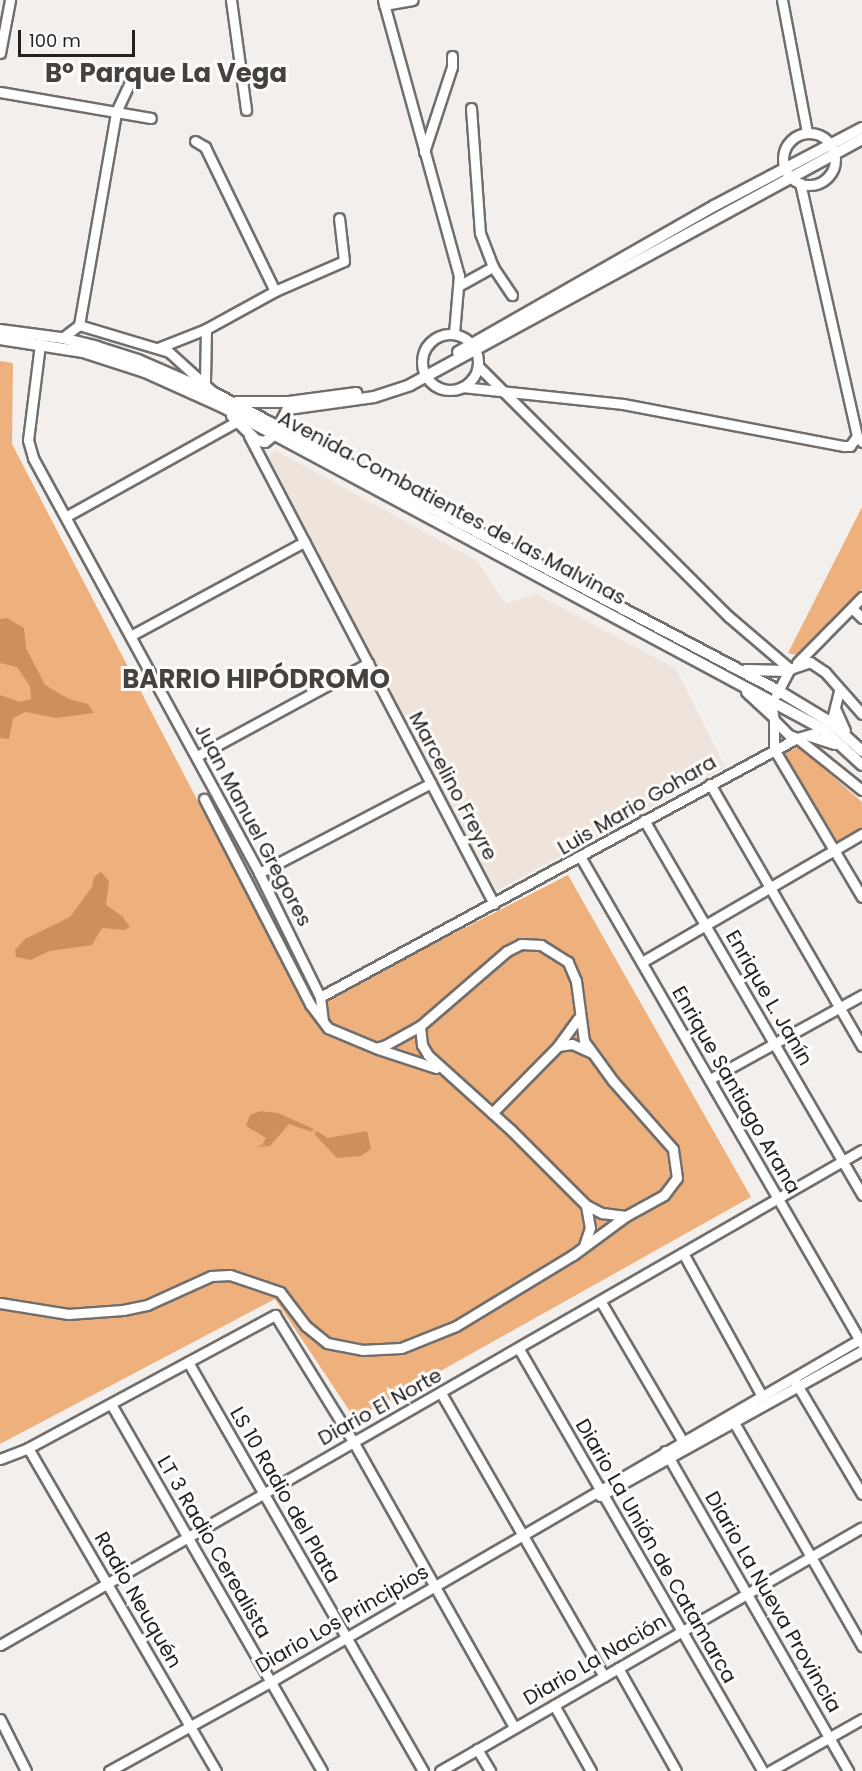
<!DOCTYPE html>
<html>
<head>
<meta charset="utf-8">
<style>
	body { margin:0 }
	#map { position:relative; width:862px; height:1771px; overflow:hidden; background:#f3efed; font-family:Poppins,sans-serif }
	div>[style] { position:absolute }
	.built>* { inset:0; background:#eee4dc }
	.green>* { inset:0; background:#eeb17e }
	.water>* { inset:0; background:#ce905a }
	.roads { filter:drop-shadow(2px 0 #716e6c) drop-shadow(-2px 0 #716e6c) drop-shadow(0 2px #716e6c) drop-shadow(0 -2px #716e6c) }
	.minor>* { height:9px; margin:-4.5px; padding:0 4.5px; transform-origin:4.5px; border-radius:4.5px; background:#fff }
	.minor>.ring { margin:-4.5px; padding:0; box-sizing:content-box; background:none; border:9px solid #fff; border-radius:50% }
	.major>* { height:10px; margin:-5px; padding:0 5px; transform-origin:5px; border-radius:5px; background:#fff }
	span { translate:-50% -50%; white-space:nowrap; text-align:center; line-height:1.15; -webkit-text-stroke:6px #fffdfb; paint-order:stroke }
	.street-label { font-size:20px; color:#232221 }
	.district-label { font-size:26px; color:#44413f; font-weight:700 }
	.scale { position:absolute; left:18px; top:30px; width:117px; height:27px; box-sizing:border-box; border:3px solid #232221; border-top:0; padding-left:8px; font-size:18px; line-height:21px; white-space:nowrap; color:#232221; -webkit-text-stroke:4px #fffdfb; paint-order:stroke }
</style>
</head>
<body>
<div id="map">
	<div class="built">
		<div style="clip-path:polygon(275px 450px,477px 561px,506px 604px,536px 594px,676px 669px,725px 767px,494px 892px,269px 457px)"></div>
	</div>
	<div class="green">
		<div style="clip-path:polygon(0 361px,13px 363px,12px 444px,306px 1009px,568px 875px,751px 1197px,355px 1419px,275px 1299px,0 1444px)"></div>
		<div style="clip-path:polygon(862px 507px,862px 589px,796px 655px,788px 653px)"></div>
		<div style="clip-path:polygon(799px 747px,862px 802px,862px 831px,835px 850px,781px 754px)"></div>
	</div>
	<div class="water">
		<div style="clip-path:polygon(7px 618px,24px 628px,26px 648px,45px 685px,69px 699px,88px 704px,94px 713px,56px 718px,26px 712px,13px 718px,9px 739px,0 738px,0 695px,20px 702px,31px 699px,30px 686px,17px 667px,0 663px,0 619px)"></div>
		<div style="clip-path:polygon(101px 872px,109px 881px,106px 905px,122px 916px,130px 927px,124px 930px,102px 928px,92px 945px,50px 951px,30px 960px,16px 957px,15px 950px,25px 939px,70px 917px,92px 887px,94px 877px)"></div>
		<div style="clip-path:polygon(260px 1111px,278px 1113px,314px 1129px,312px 1132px,289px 1124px,270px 1146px,254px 1147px,262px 1145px,266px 1138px,246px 1126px,250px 1115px)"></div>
		<div style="clip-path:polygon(317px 1131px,328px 1138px,367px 1131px,371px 1149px,361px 1156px,337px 1158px,314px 1134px)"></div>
	</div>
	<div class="roads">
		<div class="minor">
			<div style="left:231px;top:0;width:111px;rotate:82.2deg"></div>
			<div style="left:383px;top:0;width:285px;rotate:74.6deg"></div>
			<div style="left:459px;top:275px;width:58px;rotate:94.9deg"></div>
			<div style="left:782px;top:0;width:134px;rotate:79.3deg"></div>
			<div style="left:384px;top:5px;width:29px;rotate:-10deg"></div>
			<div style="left:0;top:53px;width:54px;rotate:-79.3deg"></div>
			<div style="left:0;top:92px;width:153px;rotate:9.8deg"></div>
			<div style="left:471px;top:108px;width:125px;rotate:85.9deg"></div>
			<div style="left:480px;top:233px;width:36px;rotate:69deg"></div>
			<div style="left:493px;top:267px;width:34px;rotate:56deg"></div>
			<div class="ring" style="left:783px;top:133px;width:43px;height:43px"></div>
			<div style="left:195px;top:141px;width:12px;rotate:31deg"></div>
			<div style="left:205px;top:147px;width:160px;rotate:64.1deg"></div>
			<div style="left:424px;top:152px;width:89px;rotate:-71.8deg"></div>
			<div style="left:452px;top:67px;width:11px;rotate:-90deg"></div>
			<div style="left:800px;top:183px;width:259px;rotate:77.3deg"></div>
			<div style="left:460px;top:285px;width:38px;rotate:-29deg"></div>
			<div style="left:79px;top:325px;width:94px;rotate:16.7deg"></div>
			<div style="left:169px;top:352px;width:61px;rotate:42.3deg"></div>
			<div class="ring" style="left:422px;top:334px;width:47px;height:47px"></div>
			<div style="left:62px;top:338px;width:21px;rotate:-37deg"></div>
			<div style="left:79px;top:325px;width:216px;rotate:-80.1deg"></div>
			<div style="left:116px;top:112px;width:35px;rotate:-65deg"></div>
			<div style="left:40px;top:344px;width:97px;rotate:97.1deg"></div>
			<div style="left:28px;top:440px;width:19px;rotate:74deg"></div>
			<div style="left:33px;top:458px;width:473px;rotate:61.4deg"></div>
			<div style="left:259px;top:873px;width:138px;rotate:63.8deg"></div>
			<div style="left:320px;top:997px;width:23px;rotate:83deg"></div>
			<div style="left:158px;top:348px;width:52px;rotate:-21.6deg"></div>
			<div style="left:206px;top:329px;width:79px;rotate:-28.8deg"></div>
			<div style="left:275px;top:291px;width:75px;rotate:-23.5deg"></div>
			<div style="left:344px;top:261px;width:43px;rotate:-96.6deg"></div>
			<div style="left:478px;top:366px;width:354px;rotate:45deg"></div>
			<div style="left:728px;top:616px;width:82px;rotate:40.5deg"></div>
			<div style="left:205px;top:381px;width:52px;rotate:-88.9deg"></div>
			<div style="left:462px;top:387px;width:162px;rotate:6deg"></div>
			<div style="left:623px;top:404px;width:225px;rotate:10.8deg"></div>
			<div style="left:844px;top:446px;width:6px"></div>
			<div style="left:850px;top:446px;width:12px;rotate:-55deg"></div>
			<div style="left:857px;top:436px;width:8px;rotate:50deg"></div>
			<div style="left:249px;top:436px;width:528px;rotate:62.37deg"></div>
			<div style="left:67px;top:516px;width:196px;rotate:-29.1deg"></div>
			<div style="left:852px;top:608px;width:14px;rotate:45deg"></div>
			<div style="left:132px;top:635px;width:196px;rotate:-28.4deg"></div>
			<div style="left:797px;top:663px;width:93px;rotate:-45.4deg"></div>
			<div style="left:776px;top:695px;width:30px;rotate:-62deg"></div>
			<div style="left:790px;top:669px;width:21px;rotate:-19deg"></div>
			<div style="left:810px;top:662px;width:18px;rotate:34deg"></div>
			<div style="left:825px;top:672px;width:56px;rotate:48.6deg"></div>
			<div style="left:772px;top:708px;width:12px;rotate:81deg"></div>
			<div style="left:774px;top:720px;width:21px;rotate:45deg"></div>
			<div style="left:789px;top:735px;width:9px;rotate:21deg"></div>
			<div style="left:797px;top:738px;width:19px;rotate:-16deg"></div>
			<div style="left:833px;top:715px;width:25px;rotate:-76deg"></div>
			<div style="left:774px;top:720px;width:29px;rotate:90deg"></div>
			<div style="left:774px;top:749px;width:172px;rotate:59.3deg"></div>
			<div style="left:797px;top:738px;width:83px;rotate:38.7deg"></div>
			<div style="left:197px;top:756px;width:195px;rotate:-28.5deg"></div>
			<div style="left:710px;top:784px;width:303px;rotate:59.9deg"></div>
			<div style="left:644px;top:820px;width:434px;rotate:59.8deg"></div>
			<div style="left:581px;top:858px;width:561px;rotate:59.96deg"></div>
			<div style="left:259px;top:873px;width:194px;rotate:-27.6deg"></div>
			<div style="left:642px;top:962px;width:255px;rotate:-30.2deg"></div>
			<div style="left:320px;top:997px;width:543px;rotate:-28.5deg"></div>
			<div style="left:420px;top:1026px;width:19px;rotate:84deg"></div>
			<div style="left:422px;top:1045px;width:12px;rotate:59deg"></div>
			<div style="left:428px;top:1055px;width:112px;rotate:42.1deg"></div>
			<div style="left:511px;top:1130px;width:106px;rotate:45deg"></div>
			<div style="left:586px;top:1205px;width:18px;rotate:27deg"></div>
			<div style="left:602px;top:1213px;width:24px;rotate:7deg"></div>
			<div style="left:558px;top:1046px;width:14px;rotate:-8deg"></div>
			<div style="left:572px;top:1044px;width:20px;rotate:24deg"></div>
			<div style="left:378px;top:1049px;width:61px;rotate:18.1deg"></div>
			<div style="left:710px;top:1079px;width:174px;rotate:-28.9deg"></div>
			<div style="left:492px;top:1113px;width:94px;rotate:-45.4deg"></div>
			<div style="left:558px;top:1046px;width:34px;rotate:-54deg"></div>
			<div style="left:584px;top:1246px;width:19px;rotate:-72deg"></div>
			<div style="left:590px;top:1228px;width:23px;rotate:-100deg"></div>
			<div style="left:683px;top:1253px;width:163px;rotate:61.1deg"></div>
			<div style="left:601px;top:1302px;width:166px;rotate:59.6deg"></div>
			<div style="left:0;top:1303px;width:69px;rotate:9.2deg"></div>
			<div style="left:68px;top:1314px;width:55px;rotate:-4.2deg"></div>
			<div style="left:123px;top:1310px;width:25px;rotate:-12deg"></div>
			<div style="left:147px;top:1305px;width:70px;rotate:-24.4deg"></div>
			<div style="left:211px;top:1276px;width:19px;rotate:-3deg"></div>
			<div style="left:230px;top:1275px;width:53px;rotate:18.8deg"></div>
			<div style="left:280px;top:1292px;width:43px;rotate:52.6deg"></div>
			<div style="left:306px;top:1326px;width:27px;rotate:39deg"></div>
			<div style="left:327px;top:1343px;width:36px;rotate:11deg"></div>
			<div style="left:362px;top:1350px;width:39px;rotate:-3deg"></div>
			<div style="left:401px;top:1348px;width:59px;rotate:-21.8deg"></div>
			<div style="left:456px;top:1326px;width:137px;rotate:-31.3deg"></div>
			<div style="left:573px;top:1255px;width:66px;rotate:-36.3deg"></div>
			<div style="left:626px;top:1216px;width:43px;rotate:-28.9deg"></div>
			<div style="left:664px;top:1195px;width:21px;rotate:-53deg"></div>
			<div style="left:677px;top:1178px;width:29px;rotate:-98deg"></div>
			<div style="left:673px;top:1149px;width:91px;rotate:-131.4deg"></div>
			<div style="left:613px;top:1081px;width:49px;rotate:-125.9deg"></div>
			<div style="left:584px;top:1041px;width:61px;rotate:-97.6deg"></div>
			<div style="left:576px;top:981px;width:21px;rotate:-113deg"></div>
			<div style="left:568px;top:962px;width:32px;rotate:-148deg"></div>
			<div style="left:541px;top:945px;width:20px;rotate:-177deg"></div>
			<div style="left:521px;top:944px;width:16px;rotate:153deg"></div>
			<div style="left:507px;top:951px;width:115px;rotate:139.2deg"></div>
			<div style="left:420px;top:1026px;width:39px;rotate:151deg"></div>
			<div style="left:386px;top:1045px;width:10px;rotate:163deg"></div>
			<div style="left:376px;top:1048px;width:52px;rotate:-157.4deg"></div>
			<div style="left:328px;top:1028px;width:30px;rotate:-127deg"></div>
			<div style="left:310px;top:1004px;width:231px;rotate:-117.3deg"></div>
			<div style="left:519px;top:1349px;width:487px;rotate:60deg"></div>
			<div style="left:188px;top:1362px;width:472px;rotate:60.1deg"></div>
			<div style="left:796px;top:1383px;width:129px;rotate:59.3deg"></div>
			<div style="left:441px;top:1393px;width:327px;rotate:60.1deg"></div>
			<div style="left:111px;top:1404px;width:423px;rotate:60.1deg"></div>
			<div style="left:732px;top:1419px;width:262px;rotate:60.2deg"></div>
			<div style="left:28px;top:1448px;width:374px;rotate:59.8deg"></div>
			<div style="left:665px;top:1451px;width:369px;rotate:60.2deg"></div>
			<div style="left:0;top:1459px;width:30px;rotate:-21deg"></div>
			<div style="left:28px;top:1448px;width:281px;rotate:-28.3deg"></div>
			<div style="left:275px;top:1315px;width:150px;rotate:58.3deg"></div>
			<div style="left:354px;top:1443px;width:326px;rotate:60.6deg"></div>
			<div style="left:600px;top:1496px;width:299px;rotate:-29deg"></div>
			<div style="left:0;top:1645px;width:994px;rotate:-29.87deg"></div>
			<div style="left:618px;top:1668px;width:118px;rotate:60.6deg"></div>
			<div style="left:554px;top:1705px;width:76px;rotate:60.7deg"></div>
			<div style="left:0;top:1719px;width:58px;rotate:63.4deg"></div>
			<div style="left:477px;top:1749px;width:26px;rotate:59deg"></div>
			<div style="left:109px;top:1771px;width:184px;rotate:-28.9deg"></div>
			<div style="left:270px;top:1682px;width:685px;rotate:-30.16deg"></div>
			<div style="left:440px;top:1771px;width:487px;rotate:-30deg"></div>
			<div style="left:770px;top:1771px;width:106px;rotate:-29.5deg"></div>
		</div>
		<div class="major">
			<div style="left:0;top:330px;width:63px;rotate:7.4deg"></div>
			<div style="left:62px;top:338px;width:36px;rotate:14deg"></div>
			<div style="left:97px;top:347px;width:43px;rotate:17.6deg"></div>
			<div style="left:138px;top:360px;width:83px;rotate:23.5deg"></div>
			<div style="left:214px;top:393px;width:637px;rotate:27.81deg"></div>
			<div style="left:777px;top:690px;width:62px;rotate:31.1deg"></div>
			<div style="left:830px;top:722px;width:43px;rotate:42.2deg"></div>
			<div style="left:0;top:339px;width:84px;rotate:8.9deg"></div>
			<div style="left:83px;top:352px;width:65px;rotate:17.9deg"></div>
			<div style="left:145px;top:372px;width:85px;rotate:24.2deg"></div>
			<div style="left:223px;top:407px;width:681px;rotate:28.22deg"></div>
			<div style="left:823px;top:729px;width:53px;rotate:42.7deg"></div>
			<div style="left:458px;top:352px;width:295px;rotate:-29.7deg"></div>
			<div style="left:714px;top:206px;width:167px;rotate:-27.8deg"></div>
			<div style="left:237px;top:402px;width:52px"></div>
			<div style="left:289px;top:402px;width:68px;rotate:-7.7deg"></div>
			<div style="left:232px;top:416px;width:34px;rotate:45deg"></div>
			<div style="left:256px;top:440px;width:9px;rotate:13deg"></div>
			<div style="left:265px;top:442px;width:13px;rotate:-39deg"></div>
			<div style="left:275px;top:434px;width:28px;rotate:-63deg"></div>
			<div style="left:288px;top:409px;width:87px;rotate:-7.9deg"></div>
			<div style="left:374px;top:397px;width:38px;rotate:-18deg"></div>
			<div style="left:410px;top:385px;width:515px;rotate:-28.56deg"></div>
			<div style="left:746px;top:670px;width:42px;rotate:1.4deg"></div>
			<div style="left:747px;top:692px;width:34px;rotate:43deg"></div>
			<div style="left:836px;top:711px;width:22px;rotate:66deg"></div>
			<div style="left:810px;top:736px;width:26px;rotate:18deg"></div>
		</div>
	</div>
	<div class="street-label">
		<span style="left:452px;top:508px;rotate:28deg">Avenida Combatientes de las Malvinas</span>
		<span style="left:453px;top:786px;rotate:62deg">Marcelino Freyre</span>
		<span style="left:637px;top:805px;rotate:-30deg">Luis Mario Gohara</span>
		<span style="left:253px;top:825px;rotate:62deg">Juan Manuel Gregores</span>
		<span style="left:769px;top:998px;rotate:60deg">Enrique L. Janín</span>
		<span style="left:736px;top:1090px;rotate:60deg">Enrique Santiago Arana</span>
		<span style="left:380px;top:1407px;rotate:-29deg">Diario El Norte</span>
		<span style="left:285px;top:1495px;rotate:60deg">LS 10 Radio del Plata</span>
		<span style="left:214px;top:1547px;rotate:60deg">LT 3 Radio Cerealista</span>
		<span style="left:656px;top:1551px;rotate:60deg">Diario La Unión de Catamarca</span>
		<span style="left:138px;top:1600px;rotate:60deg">Radio Neuquén</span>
		<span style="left:773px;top:1602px;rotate:60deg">Diario La Nueva Provincia</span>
		<span style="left:342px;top:1619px;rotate:-30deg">Diario Los Principios</span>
		<span style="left:595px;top:1660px;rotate:-30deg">Diario La Nación</span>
	</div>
	<div class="district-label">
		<span style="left:166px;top:74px">Bº Parque La Vega</span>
		<span style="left:256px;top:680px">BARRIO HIPÓDROMO</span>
	</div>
	<div class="scale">100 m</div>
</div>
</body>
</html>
